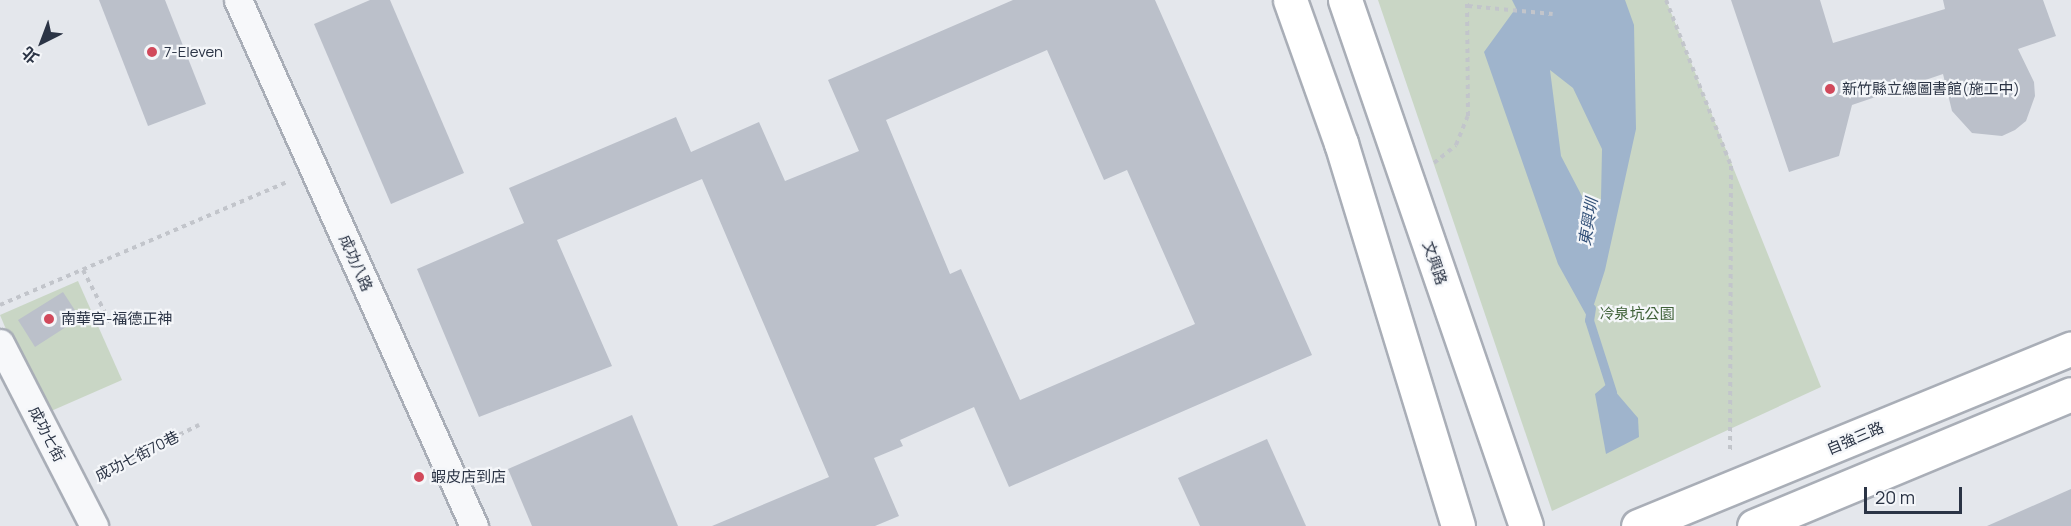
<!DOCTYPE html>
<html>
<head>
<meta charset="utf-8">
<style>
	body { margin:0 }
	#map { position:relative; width:2071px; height:526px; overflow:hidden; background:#e4e7ec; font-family:Manrope,"Noto Sans TC",sans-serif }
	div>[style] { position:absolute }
	.green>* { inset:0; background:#c9d6c5 }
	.water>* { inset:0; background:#9fb4cc }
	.stream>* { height:9px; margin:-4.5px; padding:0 4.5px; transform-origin:4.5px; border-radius:4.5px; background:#9fb4cc }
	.building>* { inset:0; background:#bbc0ca }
	.path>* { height:4px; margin-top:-2px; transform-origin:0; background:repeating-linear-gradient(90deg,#c2c5cb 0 4.5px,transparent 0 9px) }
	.roads { filter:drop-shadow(2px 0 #a9aeb7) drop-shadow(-2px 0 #a9aeb7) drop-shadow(0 2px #a9aeb7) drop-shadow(0 -2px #a9aeb7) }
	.street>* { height:27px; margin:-13.5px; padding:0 13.5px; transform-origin:13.5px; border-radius:13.5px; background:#f7f8fa }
	.secondary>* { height:33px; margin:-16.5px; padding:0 16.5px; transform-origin:16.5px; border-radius:16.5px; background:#fff }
	.dots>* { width:16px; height:16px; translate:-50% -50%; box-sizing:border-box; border:3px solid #f4f6f9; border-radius:50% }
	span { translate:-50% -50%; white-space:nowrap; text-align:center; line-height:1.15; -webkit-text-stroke:4.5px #f4f6f9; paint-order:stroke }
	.poi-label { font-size:15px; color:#2b3445 }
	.left { translate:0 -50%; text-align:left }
	.street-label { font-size:15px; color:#2b3445 }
	.park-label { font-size:15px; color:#3f6138 }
	.water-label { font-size:16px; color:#34527a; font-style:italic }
	.north { position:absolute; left:12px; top:12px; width:60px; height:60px; -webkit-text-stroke:4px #f4f6f9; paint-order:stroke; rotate:222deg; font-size:16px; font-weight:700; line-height:24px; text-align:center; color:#2b3445 }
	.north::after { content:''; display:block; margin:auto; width:21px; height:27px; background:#2b3445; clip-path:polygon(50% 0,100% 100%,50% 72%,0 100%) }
	.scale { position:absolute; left:1864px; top:487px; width:98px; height:27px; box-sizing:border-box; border:3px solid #2b3445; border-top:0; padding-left:8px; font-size:18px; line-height:21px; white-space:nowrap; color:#2b3445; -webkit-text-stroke:4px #f4f6f9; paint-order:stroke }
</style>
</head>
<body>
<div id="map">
	<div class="green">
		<div style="clip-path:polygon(1378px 0,1666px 0,1821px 387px,1552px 511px)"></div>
		<div style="clip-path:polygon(78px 281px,122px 380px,42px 415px,0 315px)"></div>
	</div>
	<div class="water">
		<div style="clip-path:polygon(evenodd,1512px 0,1625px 0,1634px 25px,1636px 129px,1605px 270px,1589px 320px,1558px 264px,1484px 52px,1516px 8px,1512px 0,1550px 70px,1573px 88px,1602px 149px,1601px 199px,1595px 206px,1585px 202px,1561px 156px,1550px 70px)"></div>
		<div style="clip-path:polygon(1608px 383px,1638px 418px,1639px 437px,1606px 454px,1595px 394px)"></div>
	</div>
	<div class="stream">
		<div style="left:1591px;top:308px;width:12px;rotate:99deg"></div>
		<div style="left:1589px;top:320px;width:76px;rotate:72.3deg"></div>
	</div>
	<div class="building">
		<div style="clip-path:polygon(99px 0,165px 0,206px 104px,148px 126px)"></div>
		<div style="clip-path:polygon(370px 0,390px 0,464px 173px,391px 204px,314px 24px)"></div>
		<div style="clip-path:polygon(evenodd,1013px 0,1155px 0,1312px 355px,1009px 487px,974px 407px,900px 440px,903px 446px,874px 458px,899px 516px,875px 526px,712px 526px,829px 477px,702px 179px,557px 240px,612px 366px,479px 417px,417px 269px,524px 223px,509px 188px,676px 117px,691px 152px,759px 122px,785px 181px,859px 151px,828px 80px,1013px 0,1047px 50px,1104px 180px,1127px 170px,1195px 324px,1020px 400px,961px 269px,950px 274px,886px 120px,1047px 50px)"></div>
		<div style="clip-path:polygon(1731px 0,1820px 0,1833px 43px,1945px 9px,1943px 0,2043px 0,2056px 36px,2018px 49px,2034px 82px,2035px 96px,2026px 121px,2015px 130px,2002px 136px,1972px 133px,1952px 111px,1943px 74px,1852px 105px,1839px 156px,1789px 172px)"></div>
		<div style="clip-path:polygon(63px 292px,80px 318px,35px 347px,18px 320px)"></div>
		<div style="clip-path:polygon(632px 415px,678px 526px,532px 526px,508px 469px)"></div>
		<div style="clip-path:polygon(1267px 439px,1306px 526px,1200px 526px,1178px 478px)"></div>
		<div style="clip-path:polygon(2071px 489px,2071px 526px,1987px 526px)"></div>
	</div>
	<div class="path">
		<div style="left:1666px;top:0;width:178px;rotate:68.6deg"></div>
		<div style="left:1731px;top:166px;width:288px;rotate:90.2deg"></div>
		<div style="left:1468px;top:6px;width:85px;rotate:5.4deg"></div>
		<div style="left:1434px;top:163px;width:28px;rotate:-39deg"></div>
		<div style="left:1456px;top:145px;width:31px;rotate:-68deg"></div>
		<div style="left:1468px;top:116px;width:116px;rotate:-90.5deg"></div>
		<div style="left:83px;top:270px;width:61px;rotate:62.6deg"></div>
		<div style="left:0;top:305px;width:314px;rotate:-23.2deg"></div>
		<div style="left:99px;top:475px;width:112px;rotate:-26.6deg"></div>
	</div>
	<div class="roads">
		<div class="street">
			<div style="left:238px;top:0;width:577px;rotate:65.84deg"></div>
			<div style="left:0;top:343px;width:206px;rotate:62.8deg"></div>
		</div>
		<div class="secondary">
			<div style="left:1290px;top:0;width:152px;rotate:70.4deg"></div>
			<div style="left:1341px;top:143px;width:400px;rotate:73deg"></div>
			<div style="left:1345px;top:0;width:556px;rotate:71.01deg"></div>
			<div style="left:1638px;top:526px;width:468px;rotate:-22.3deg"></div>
			<div style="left:1754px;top:526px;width:343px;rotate:-22.6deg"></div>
		</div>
	</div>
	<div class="dots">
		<div style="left:152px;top:52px;background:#d1495b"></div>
		<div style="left:1830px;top:89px;background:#d1495b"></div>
		<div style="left:49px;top:319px;background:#d1495b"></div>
		<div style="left:419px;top:477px;background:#d1495b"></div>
	</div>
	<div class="poi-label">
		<span class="left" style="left:164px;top:52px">7-Eleven</span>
		<span class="left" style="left:1842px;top:89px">新竹縣立總圖書館(施工中)</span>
		<span class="left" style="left:61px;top:319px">南華宮-福德正神</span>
		<span class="left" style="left:431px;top:477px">蝦皮店到店</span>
	</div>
	<div class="street-label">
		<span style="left:356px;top:263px;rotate:66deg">成功八路</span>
		<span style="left:1435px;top:263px;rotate:71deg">文興路</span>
		<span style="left:47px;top:434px;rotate:63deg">成功七街</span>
		<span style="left:1855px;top:438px;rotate:-23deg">自強三路</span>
		<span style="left:137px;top:456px;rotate:-27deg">成功七街70巷</span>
	</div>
	<div class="park-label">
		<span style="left:1637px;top:314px">冷泉坑公園</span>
	</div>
	<div class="water-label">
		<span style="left:1588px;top:222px;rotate:-81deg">東興圳</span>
	</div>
	<div class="north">北</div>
	<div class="scale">20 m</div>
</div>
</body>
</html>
